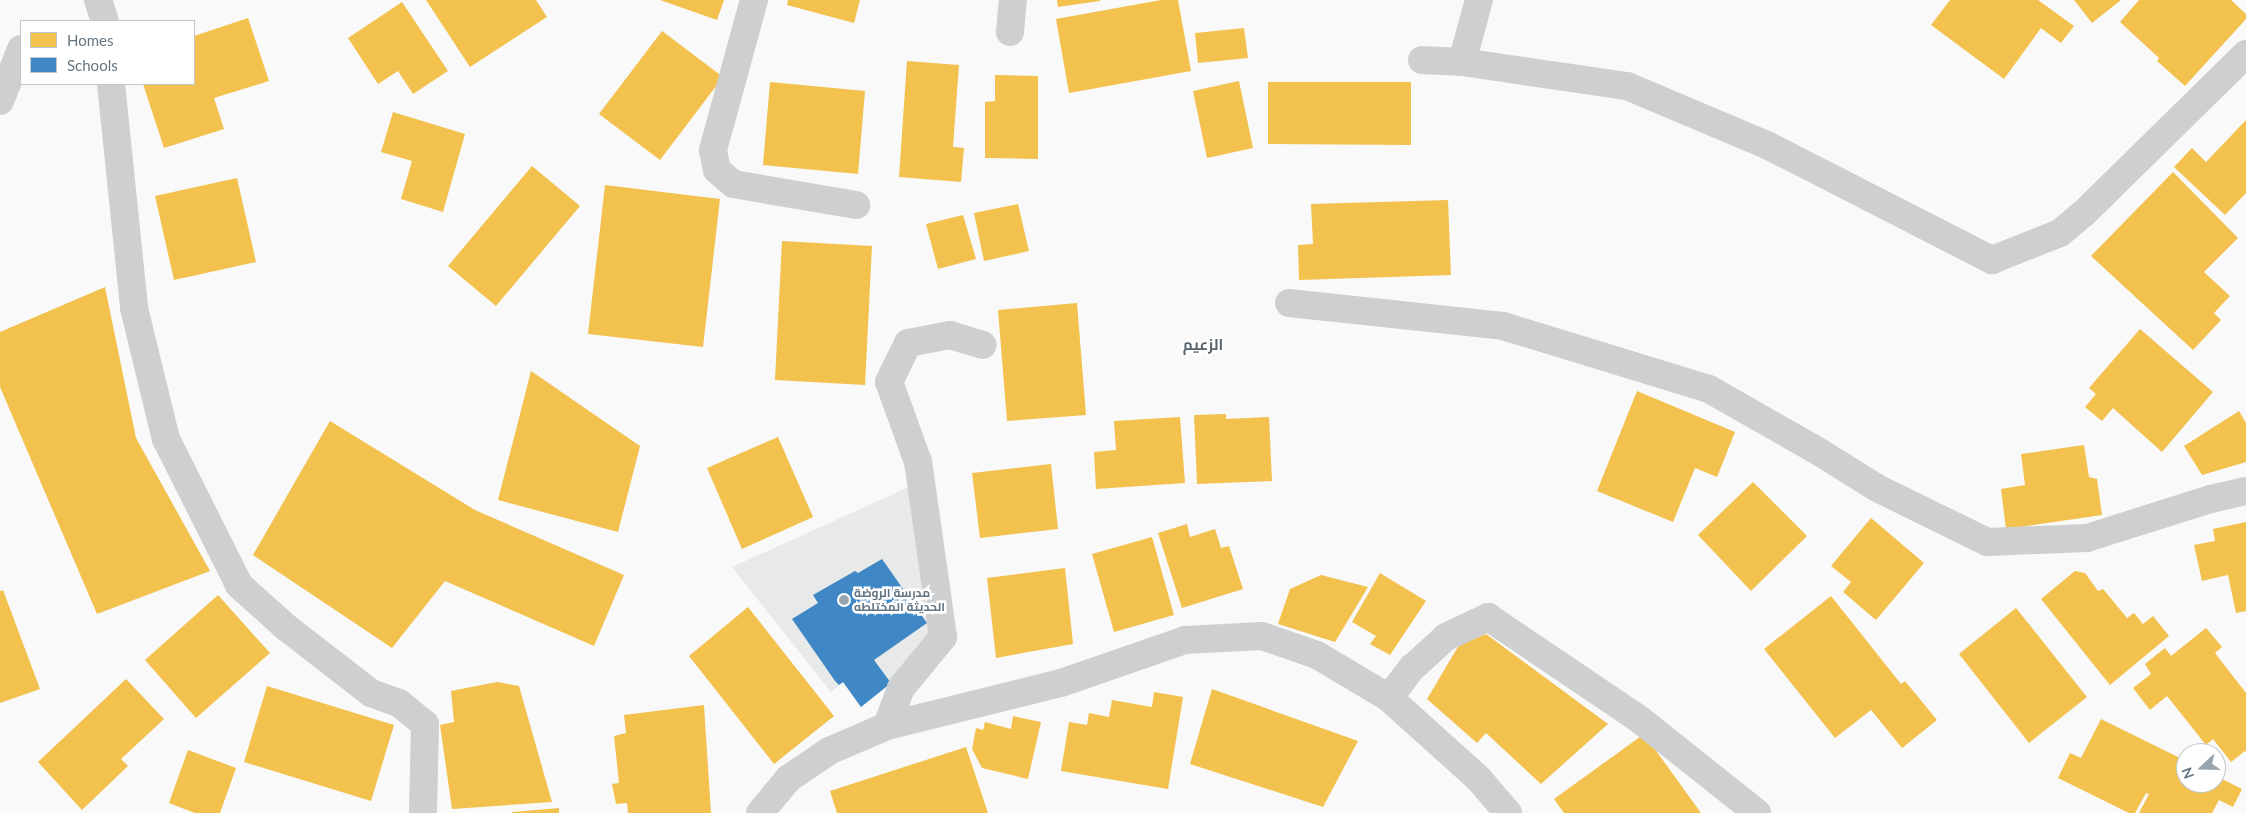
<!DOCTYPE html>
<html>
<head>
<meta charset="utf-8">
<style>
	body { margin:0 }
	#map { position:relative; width:2246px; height:813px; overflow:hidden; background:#f9f9f9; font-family:Lato,Cairo,sans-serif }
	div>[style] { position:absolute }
	.built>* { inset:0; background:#e8e9e9 }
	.homes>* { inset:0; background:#f2c14e }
	.schools>* { inset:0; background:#3f88c5 }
	.minor>* { height:28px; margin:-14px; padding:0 14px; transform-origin:14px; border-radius:14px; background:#cecfd0 }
	.dots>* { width:14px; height:14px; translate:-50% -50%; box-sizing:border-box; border:2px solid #fff; border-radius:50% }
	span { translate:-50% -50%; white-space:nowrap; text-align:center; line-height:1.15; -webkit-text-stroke:5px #fff; paint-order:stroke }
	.poi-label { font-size:12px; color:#657683; font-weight:700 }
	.left { translate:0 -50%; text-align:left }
	.quarter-label { font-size:15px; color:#57646e; font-weight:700 }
	.legend { position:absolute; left:20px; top:20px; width:175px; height:65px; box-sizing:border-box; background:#fff; border:1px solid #c1c8cd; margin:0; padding:6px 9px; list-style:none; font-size:15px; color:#657683 }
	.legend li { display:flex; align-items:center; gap:10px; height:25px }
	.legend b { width:25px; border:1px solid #c1c8cd }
	.north { position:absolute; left:2176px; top:743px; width:50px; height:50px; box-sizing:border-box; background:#fff; border:1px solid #c1c8cd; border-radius:50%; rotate:249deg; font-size:14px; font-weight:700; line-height:20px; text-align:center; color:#657683 }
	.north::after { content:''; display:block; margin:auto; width:18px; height:22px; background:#99a4ac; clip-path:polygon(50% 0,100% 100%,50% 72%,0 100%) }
</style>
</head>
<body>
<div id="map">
	<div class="built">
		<div style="clip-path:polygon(911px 486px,935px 633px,891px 683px,861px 707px,843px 682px,831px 692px,732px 567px)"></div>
	</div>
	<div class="homes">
		<div style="clip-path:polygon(426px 0,536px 0,547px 17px,470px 67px)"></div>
		<div style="clip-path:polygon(660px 0,724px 0,717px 20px)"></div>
		<div style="clip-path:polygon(788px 0,860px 0,854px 23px,787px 5px)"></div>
		<div style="clip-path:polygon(1057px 0,1100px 0,1100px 1px,1058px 7px)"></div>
		<div style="clip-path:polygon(1161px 0,1178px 0,1191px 71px,1069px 93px,1056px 19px)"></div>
		<div style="clip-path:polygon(1950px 0,2038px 0,2074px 26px,2061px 43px,2041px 28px,2004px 79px,1931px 25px)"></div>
		<div style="clip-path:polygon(2074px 0,2121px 0,2092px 23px)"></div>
		<div style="clip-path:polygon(2139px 0,2231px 0,2246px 14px,2246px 19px,2185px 86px,2157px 61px,2159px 58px,2120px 22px)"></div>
		<div style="clip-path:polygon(402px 2px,448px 71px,413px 94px,398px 71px,378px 84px,348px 38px)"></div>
		<div style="clip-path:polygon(248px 18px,269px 81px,214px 98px,224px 129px,164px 148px,143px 84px,194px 84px,194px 36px)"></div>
		<div style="clip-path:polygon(1244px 28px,1248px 58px,1198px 63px,1195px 33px)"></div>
		<div style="clip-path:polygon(662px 31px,723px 77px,660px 160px,599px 114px)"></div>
		<div style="clip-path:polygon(907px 61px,959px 65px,953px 147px,964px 148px,961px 182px,899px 177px)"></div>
		<div style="clip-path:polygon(995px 75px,1038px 76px,1038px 159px,985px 158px,985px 102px,995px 101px)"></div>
		<div style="clip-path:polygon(1239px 81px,1253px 148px,1207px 158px,1193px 91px)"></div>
		<div style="clip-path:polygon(770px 82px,865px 91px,858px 174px,763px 165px)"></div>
		<div style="clip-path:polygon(1268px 82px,1411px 82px,1411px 145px,1268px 144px)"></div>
		<div style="clip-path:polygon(393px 112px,465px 134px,443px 212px,401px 199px,412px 161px,381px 152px)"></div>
		<div style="clip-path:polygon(2246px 120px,2246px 193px,2225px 215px,2174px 167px,2192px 148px,2206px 162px)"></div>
		<div style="clip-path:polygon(532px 166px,580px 206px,496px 306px,448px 266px)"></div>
		<div style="clip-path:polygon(2173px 172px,2238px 238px,2204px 272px,2230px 296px,2214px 313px,2221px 320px,2193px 350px,2091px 256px)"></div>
		<div style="clip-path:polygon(237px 178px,256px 262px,174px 280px,155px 196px)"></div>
		<div style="clip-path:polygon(605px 185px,720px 199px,703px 347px,588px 334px)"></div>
		<div style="clip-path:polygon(1448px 200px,1451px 275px,1299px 280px,1298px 245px,1313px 244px,1311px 204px)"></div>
		<div style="clip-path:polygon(1018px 204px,1029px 251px,984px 261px,974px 213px)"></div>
		<div style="clip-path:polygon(963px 215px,976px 259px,938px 269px,926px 224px)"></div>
		<div style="clip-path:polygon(782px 241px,872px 246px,865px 385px,775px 380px)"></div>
		<div style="clip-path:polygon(105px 287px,136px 438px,210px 571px,97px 614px,0 387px,0 332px)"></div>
		<div style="clip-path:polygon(1077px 303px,1086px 415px,1007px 421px,998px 310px)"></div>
		<div style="clip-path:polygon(2140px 329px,2213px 392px,2162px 452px,2113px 408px,2102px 421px,2085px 407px,2096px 394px,2089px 388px)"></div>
		<div style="clip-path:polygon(531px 371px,640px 446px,618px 532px,498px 500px)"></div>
		<div style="clip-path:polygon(1637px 391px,1735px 432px,1717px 477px,1695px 468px,1673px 522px,1597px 491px)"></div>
		<div style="clip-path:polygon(2239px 411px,2246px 423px,2246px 462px,2202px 475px,2184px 446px)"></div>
		<div style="clip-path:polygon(1226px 414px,1226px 419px,1269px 417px,1272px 481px,1197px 484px,1194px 415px)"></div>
		<div style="clip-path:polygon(1180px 417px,1185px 483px,1096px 489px,1094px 452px,1116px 450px,1114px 421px)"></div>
		<div style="clip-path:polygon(330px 421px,475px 510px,624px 575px,594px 646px,445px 581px,392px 648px,253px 555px)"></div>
		<div style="clip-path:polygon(778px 437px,813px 517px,742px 549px,707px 468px)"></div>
		<div style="clip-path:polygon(2084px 445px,2089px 477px,2097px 479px,2102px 515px,2006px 529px,2001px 489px,2025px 485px,2021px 454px)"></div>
		<div style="clip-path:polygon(1051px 464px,1058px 529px,980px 538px,972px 473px)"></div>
		<div style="clip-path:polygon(1753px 482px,1807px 536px,1751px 591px,1698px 535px)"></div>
		<div style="clip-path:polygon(1871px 518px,1924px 563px,1876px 620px,1843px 592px,1851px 582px,1831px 566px)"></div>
		<div style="clip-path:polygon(2246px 522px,2246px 611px,2236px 613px,2228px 575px,2202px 581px,2194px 545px,2215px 541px,2213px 529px)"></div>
		<div style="clip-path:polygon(1187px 524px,1190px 537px,1215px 529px,1221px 548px,1229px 546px,1243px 589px,1182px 608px,1158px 533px)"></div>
		<div style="clip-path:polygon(1152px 537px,1174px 615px,1114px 632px,1092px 554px)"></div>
		<div style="clip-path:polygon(1065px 568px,1073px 644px,996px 658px,987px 578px)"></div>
		<div style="clip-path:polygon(2075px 571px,2085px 573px,2098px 591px,2103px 589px,2127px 618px,2134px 613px,2143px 624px,2153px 616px,2169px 636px,2110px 685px,2041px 599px)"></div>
		<div style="clip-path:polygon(1380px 573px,1426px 601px,1390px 655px,1370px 644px,1376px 636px,1352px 622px)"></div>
		<div style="clip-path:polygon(1321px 575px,1368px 587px,1335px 642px,1278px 624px,1290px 589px)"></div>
		<div style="clip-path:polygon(3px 590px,40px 689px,0 703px,0 591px)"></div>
		<div style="clip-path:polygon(218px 595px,270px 653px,196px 718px,145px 660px)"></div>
		<div style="clip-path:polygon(1831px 596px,1901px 684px,1905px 681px,1937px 720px,1902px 748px,1871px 710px,1835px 738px,1764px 649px)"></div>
		<div style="clip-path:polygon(748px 607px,834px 716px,774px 764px,689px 656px)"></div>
		<div style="clip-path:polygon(2016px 608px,2087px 697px,2029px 743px,1959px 654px)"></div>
		<div style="clip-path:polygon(2206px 628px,2222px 647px,2215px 653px,2246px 693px,2246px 752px,2245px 751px,2231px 762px,2213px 739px,2206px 745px,2167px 696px,2150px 710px,2133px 688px,2151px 674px,2145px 664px,2165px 648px,2171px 656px)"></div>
		<div style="clip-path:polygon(1486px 634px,1608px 724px,1541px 784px,1486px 733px,1477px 743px,1427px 699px,1459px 645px)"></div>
		<div style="clip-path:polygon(126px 679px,164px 719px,121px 759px,128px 766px,82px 810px,38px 762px)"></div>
		<div style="clip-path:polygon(497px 682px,519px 686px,552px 802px,452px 809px,440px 725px,454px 722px,451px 691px)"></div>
		<div style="clip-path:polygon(267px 686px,394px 725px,371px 801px,244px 762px)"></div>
		<div style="clip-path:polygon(1212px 689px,1358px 741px,1323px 807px,1190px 764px)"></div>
		<div style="clip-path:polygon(1154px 692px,1183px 697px,1168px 789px,1061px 771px,1069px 722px,1087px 725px,1089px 713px,1109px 717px,1112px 700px,1152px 707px)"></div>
		<div style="clip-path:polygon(704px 705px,711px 813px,628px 813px,627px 803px,616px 804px,612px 784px,619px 783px,614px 736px,626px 733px,624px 715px)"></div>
		<div style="clip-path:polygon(1013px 716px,1041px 722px,1028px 779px,982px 768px,972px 749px,976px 728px,983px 730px,985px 722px,1011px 729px)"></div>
		<div style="clip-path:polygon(2101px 719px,2186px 761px,2186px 783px,2216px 783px,2216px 776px,2242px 789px,2233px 807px,2219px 800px,2212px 813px,2139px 813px,2149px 794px,2146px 793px,2135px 813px,2129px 813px,2058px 778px,2070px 753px,2081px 758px)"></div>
		<div style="clip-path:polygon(1644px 734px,1701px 813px,1564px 813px,1554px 799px)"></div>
		<div style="clip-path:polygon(966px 747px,988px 813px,837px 813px,830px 791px)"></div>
		<div style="clip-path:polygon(188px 750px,236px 768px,220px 813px,195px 813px,169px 803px)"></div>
		<div style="clip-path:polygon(559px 808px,559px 813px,512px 813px,512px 812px)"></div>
	</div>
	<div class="schools">
		<div style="clip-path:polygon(882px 559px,927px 623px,874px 660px,891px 683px,861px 707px,843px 682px,839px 685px,835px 681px,792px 619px,818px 603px,813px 595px,855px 571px,858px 573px)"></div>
	</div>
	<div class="minor">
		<div style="left:98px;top:0;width:22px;rotate:72deg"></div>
		<div style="left:754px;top:0;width:156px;rotate:105.3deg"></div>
		<div style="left:713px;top:150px;width:20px;rotate:79deg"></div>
		<div style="left:717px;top:170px;width:21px;rotate:41deg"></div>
		<div style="left:733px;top:184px;width:125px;rotate:9.7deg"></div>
		<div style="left:1010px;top:32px;width:32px;rotate:-85deg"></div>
		<div style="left:1422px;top:60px;width:40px;rotate:2.9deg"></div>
		<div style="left:1462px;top:62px;width:167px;rotate:8.3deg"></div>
		<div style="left:1627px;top:86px;width:152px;rotate:22.9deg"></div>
		<div style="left:1767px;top:145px;width:253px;rotate:27.1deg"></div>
		<div style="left:1992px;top:260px;width:73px;rotate:-21.7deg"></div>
		<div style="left:2060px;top:233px;width:31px;rotate:-40deg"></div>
		<div style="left:2084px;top:213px;width:227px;rotate:-44.5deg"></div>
		<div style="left:1462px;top:62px;width:64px;rotate:-74.7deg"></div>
		<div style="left:111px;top:84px;width:225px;rotate:84.1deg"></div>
		<div style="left:134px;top:308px;width:135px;rotate:76.3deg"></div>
		<div style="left:166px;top:439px;width:163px;rotate:63.4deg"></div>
		<div style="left:239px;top:585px;width:64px;rotate:41.9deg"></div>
		<div style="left:287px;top:628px;width:106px;rotate:37.7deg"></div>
		<div style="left:371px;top:693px;width:30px;rotate:20deg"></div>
		<div style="left:399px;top:703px;width:33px;rotate:39deg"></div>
		<div style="left:425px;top:724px;width:89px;rotate:91.3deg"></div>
		<div style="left:0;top:101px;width:56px;rotate:-68deg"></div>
		<div style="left:1289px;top:303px;width:215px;rotate:6.1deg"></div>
		<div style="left:1503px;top:326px;width:215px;rotate:17deg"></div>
		<div style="left:1709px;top:389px;width:129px;rotate:29.7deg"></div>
		<div style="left:1821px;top:453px;width:66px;rotate:32deg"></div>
		<div style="left:1877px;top:488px;width:123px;rotate:26.1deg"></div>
		<div style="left:1987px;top:542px;width:100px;rotate:-2.3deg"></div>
		<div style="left:2087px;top:538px;width:130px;rotate:-17.5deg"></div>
		<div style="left:2211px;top:499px;width:36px;rotate:-13deg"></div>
		<div style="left:1389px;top:698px;width:38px;rotate:-53deg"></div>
		<div style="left:1412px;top:668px;width:46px;rotate:-42.4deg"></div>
		<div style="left:1446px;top:637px;width:47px;rotate:-25.5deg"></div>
		<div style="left:1488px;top:617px;width:182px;rotate:34deg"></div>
		<div style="left:1639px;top:719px;width:151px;rotate:38.5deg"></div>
		<div style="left:887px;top:726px;width:40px;rotate:-69.8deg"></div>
		<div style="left:901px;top:688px;width:66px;rotate:-50.5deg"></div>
		<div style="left:943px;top:637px;width:177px;rotate:-98.1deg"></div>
		<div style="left:918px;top:462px;width:85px;rotate:-109.9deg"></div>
		<div style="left:889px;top:382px;width:43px;rotate:-64deg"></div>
		<div style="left:908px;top:343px;width:43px;rotate:-10.8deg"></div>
		<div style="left:950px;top:335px;width:34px;rotate:17deg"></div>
		<div style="left:760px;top:813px;width:44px;rotate:-50.5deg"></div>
		<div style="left:788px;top:779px;width:50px;rotate:-34.3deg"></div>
		<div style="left:829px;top:751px;width:63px;rotate:-23.3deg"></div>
		<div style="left:887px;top:726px;width:179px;rotate:-13.9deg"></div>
		<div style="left:1061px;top:683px;width:131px;rotate:-19.1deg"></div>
		<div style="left:1185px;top:640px;width:77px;rotate:-3deg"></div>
		<div style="left:1262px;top:636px;width:58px;rotate:19.1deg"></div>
		<div style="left:1317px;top:655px;width:84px;rotate:30.8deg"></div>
		<div style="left:1389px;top:698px;width:120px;rotate:42deg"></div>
		<div style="left:1478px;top:778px;width:46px;rotate:49.4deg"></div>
	</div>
	<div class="dots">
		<div style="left:844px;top:600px;background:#99a4ac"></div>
	</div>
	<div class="poi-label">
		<span class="left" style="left:854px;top:600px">مدرسة الروضة<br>الحديثة المختلطه</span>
	</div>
	<div class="quarter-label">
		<span style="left:1203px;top:345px">الزعيم</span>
	</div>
	<ul class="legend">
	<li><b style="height:14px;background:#f2c14e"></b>Homes</li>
	<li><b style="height:14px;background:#3f88c5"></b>Schools</li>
	</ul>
	<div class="north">N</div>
</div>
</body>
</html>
